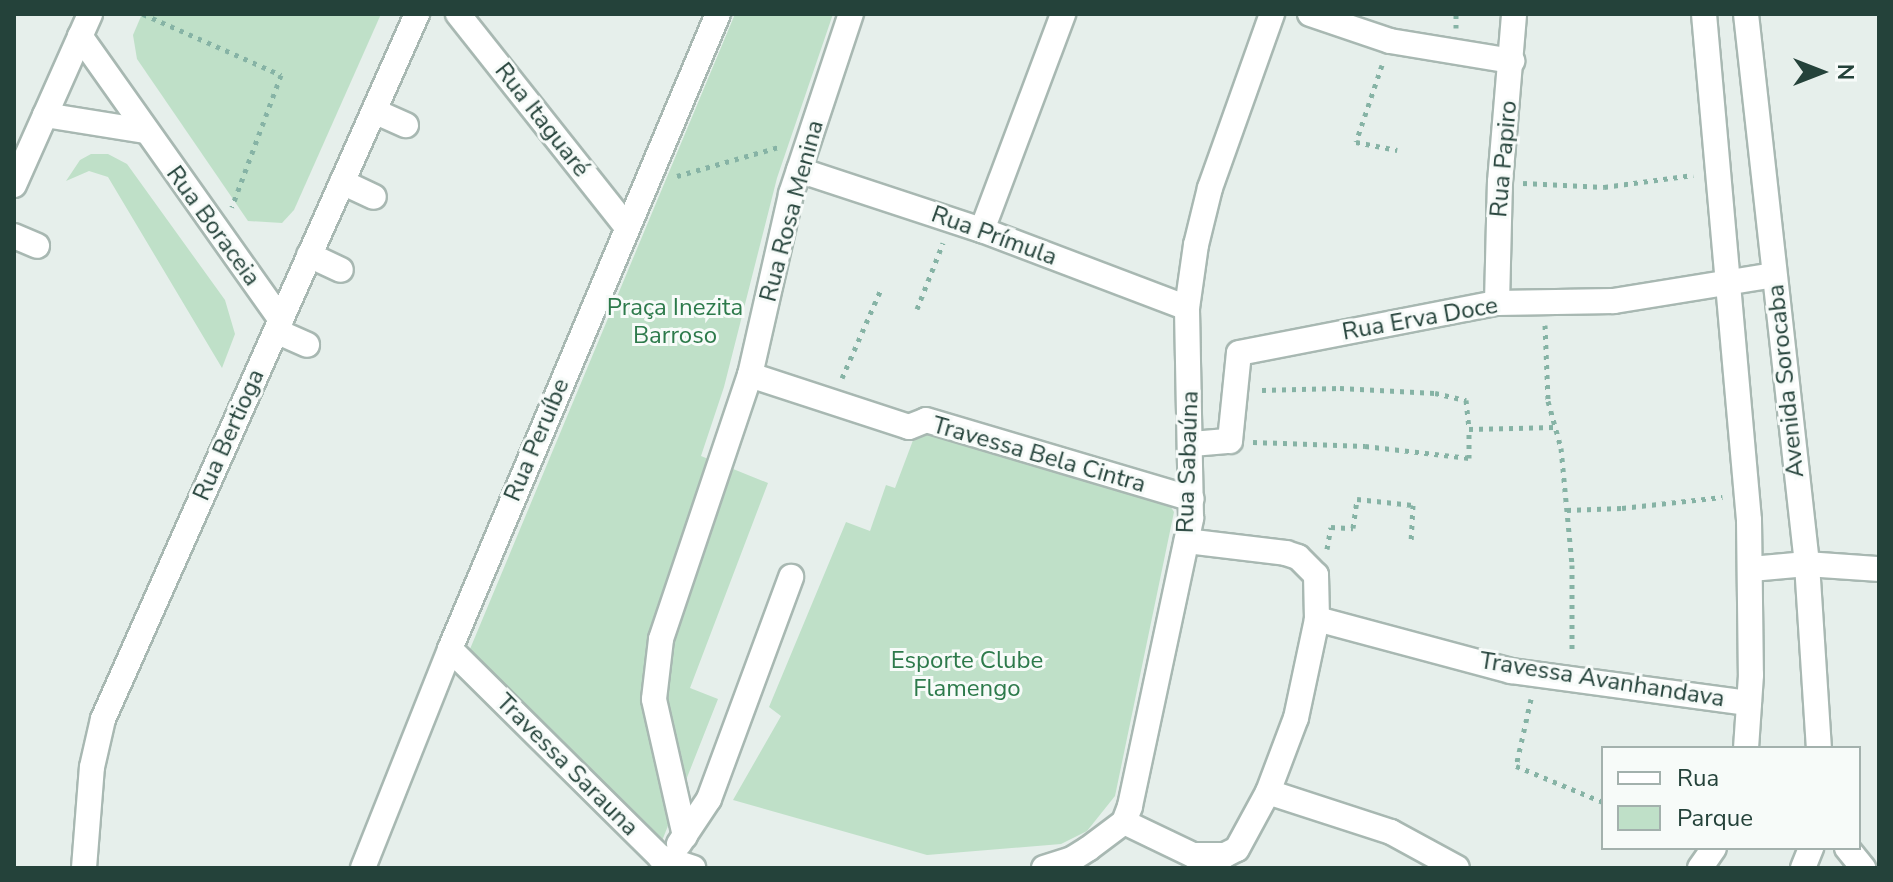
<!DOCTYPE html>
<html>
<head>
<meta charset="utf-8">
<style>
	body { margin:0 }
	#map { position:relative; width:1893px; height:882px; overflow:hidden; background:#e6efeb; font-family:"Nunito Sans",sans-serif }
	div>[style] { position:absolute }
	.green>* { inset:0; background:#bfe0c8 }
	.path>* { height:5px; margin-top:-2.5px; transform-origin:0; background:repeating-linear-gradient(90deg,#86b3a5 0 4px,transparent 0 10px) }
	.roads { filter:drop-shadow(2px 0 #a8b8b2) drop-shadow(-2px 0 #a8b8b2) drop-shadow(0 2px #a8b8b2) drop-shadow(0 -2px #a8b8b2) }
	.minor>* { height:24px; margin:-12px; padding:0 12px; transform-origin:12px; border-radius:12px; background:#fff }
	span { translate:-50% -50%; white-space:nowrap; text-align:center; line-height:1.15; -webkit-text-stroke:6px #f7fbf9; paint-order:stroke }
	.street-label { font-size:24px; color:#24423a }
	.park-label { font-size:24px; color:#2d7a4b }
	.frame { position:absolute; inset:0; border:16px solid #24423a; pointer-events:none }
	.legend { position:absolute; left:1601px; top:746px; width:260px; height:104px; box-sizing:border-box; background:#f7fbf9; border:2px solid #a3b1ad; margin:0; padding:10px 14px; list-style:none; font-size:24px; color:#24423a }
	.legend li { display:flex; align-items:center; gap:16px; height:40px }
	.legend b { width:40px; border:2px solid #a3b1ad }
	.north { position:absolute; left:1781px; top:32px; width:80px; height:80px; -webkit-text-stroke:6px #f7fbf9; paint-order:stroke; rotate:90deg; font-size:22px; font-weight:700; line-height:32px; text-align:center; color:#24423a }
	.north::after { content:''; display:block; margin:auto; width:28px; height:36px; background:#24423a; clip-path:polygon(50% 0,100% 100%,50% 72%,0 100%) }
</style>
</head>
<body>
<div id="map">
	<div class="green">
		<div style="clip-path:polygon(142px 14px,381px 14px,294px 210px,282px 223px,248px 221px,137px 59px,133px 35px)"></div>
		<div style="clip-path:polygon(735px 14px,833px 14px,777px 178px,724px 387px,701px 456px,768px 483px,690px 688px,718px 699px,660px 846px,470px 649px)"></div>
		<div style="clip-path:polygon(91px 154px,108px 154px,127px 164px,225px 300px,235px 334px,222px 368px,108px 177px,89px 171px,66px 181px,80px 160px)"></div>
		<div style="clip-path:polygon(918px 427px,1169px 504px,1174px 512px,1115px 796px,1087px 831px,1061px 844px,927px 855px,733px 800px,781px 716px,769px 707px,846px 522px,870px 531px,886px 485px,895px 488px)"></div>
	</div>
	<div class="path">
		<div style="left:143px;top:14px;width:151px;rotate:23.8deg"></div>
		<div style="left:281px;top:75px;width:141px;rotate:110.4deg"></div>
		<div style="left:1456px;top:28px;width:14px;rotate:-90deg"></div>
		<div style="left:1382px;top:65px;width:81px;rotate:108.7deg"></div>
		<div style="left:1356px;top:142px;width:42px;rotate:11deg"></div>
		<div style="left:677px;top:176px;width:106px;rotate:-15.9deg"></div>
		<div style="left:1523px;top:183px;width:81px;rotate:2.8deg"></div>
		<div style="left:1604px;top:187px;width:90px;rotate:-7.7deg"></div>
		<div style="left:917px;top:309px;width:71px;rotate:-68.5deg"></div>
		<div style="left:1545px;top:325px;width:76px;rotate:87.7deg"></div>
		<div style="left:1548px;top:401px;width:49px;rotate:74.5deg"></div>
		<div style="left:1561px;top:448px;width:118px;rotate:84.6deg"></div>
		<div style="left:1572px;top:565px;width:88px;rotate:90deg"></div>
		<div style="left:842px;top:378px;width:97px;rotate:-66.3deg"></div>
		<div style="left:1262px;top:390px;width:78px;rotate:-1.5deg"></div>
		<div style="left:1340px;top:388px;width:95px;rotate:3deg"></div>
		<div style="left:1435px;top:393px;width:32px;rotate:13deg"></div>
		<div style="left:1466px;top:400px;width:29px;rotate:84deg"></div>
		<div style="left:1253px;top:442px;width:112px;rotate:2deg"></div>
		<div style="left:1365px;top:446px;width:105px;rotate:6.6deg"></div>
		<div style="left:1469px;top:458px;width:29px;rotate:-90deg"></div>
		<div style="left:1469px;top:429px;width:85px;rotate:-1.3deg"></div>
		<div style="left:1567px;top:510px;width:55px;rotate:-2.1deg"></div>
		<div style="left:1622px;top:508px;width:101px;rotate:-6.3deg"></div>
		<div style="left:1327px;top:549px;width:22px;rotate:-80deg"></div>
		<div style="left:1331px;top:527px;width:22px;rotate:3deg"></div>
		<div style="left:1353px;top:528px;width:29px;rotate:-82deg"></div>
		<div style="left:1357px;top:499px;width:56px;rotate:6.1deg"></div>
		<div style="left:1413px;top:505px;width:35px;rotate:93deg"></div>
		<div style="left:1531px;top:699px;width:69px;rotate:102.6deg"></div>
		<div style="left:1516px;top:766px;width:94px;rotate:22.5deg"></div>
	</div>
	<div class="roads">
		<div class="minor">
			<div style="left:458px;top:14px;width:270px;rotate:51.6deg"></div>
			<div style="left:1310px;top:14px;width:84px;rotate:18.6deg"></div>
			<div style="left:1390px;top:41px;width:124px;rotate:9.3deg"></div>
			<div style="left:1704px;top:14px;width:508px;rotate:84.92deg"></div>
			<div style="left:1749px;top:520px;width:155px;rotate:89.3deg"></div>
			<div style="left:1751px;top:675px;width:73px;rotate:93.9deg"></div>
			<div style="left:1746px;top:14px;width:553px;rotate:83.67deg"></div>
			<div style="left:1807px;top:564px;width:184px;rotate:86.3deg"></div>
			<div style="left:80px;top:36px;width:348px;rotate:54.7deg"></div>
			<div style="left:374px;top:111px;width:35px;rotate:24deg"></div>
			<div style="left:45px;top:115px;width:101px;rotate:9.1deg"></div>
			<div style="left:799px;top:170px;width:193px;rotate:18.2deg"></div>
			<div style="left:982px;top:230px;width:219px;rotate:20.8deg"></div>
			<div style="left:342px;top:182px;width:35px;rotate:25deg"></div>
			<div style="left:14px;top:185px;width:187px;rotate:-66deg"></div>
			<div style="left:982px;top:230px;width:231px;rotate:-69.4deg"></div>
			<div style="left:14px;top:236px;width:25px;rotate:23deg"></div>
			<div style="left:309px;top:255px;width:35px;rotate:25deg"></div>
			<div style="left:1497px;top:303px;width:121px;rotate:-88.6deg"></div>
			<div style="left:1500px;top:182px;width:169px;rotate:-85.2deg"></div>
			<div style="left:276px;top:331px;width:34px;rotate:24deg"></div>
			<div style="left:750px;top:375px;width:167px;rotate:18.1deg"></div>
			<div style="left:909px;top:427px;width:18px;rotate:-22deg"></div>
			<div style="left:926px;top:420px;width:277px;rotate:16.5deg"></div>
			<div style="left:1192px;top:444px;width:38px;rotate:-5deg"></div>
			<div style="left:1230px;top:441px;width:88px;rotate:-84.2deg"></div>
			<div style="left:1239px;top:353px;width:263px;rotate:-11deg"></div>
			<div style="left:1497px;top:303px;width:117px;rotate:-1deg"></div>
			<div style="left:1614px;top:301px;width:162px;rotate:-9.2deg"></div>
			<div style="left:1751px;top:569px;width:56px;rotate:-5.1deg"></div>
			<div style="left:1807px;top:564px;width:72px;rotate:4deg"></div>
			<div style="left:1317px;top:619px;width:201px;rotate:15deg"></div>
			<div style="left:1511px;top:671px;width:240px;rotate:7.7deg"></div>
			<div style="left:450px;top:649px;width:296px;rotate:44.7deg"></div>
			<div style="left:660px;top:857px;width:35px;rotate:18deg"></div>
			<div style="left:1268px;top:792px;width:129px;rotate:18deg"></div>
			<div style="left:1391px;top:832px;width:75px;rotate:28.6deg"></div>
			<div style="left:1124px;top:822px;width:76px;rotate:25.6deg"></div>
			<div style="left:1193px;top:855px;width:32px"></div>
			<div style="left:1225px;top:855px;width:13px;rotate:-27deg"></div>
			<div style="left:1237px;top:849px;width:65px;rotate:-61.5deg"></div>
			<div style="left:1268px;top:792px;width:79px;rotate:-69.3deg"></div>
			<div style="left:1296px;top:718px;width:101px;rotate:-78deg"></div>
			<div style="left:1317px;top:619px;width:44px;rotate:-91.3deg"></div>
			<div style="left:1316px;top:575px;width:25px;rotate:-135deg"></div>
			<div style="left:1298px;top:557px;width:13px;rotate:-162deg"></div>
			<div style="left:1286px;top:553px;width:100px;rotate:-173.1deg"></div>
			<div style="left:685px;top:836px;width:140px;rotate:-102.8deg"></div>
			<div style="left:654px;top:699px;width:60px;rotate:-83.3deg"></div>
			<div style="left:661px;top:639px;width:279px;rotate:-71.4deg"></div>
			<div style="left:750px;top:375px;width:186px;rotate:-77.2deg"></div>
			<div style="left:791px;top:194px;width:190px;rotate:-71.6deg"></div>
			<div style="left:679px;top:844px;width:54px;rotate:-56.3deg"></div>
			<div style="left:709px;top:799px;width:237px;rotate:-69.7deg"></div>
			<div style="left:1847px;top:848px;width:26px;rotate:51deg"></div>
			<div style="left:84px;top:868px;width:101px;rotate:-85.5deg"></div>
			<div style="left:92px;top:767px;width:49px;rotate:-77.1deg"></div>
			<div style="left:103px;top:719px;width:772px;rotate:-65.99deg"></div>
			<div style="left:363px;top:868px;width:236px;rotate:-68.3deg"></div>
			<div style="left:450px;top:649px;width:689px;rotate:-67.12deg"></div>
			<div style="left:1044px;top:868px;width:29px;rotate:-18deg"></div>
			<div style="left:1072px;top:859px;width:19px;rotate:-32deg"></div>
			<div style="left:1088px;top:849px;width:45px;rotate:-36.9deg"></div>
			<div style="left:1124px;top:822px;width:17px;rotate:-69deg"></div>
			<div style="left:1130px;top:806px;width:294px;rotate:-78deg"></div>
			<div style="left:1191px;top:518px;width:210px;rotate:-91.1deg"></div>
			<div style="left:1187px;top:308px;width:64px;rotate:-81.9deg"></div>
			<div style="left:1196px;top:245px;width:59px;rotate:-76.2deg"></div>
			<div style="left:1210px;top:188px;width:185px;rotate:-70.4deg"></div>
			<div style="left:1700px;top:868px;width:24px;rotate:-55deg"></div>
			<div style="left:1803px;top:868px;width:22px;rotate:-68deg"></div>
		</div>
	</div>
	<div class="street-label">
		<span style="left:542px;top:120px;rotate:52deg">Rua Itaguaré</span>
		<span style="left:1504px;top:159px;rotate:-85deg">Rua Papiro</span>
		<span style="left:792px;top:211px;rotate:-75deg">Rua Rosa Menina</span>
		<span style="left:213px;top:226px;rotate:54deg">Rua Boraceia</span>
		<span style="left:994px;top:236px;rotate:20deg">Rua Prímula</span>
		<span style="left:1420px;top:319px;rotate:-10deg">Rua Erva Doce</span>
		<span style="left:1786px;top:381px;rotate:-96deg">Avenida Sorocaba</span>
		<span style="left:229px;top:435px;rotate:-66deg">Rua Bertioga</span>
		<span style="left:537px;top:440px;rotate:-67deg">Rua Peruíbe</span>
		<span style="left:1039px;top:455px;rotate:16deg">Travessa Bela Cintra</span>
		<span style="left:1188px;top:462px;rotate:-88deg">Rua Sabaúna</span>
		<span style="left:1602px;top:680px;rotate:9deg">Travessa Avanhandava</span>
		<span style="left:567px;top:765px;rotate:45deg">Travessa Sarauna</span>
	</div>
	<div class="park-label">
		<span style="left:675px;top:322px">Praça Inezita<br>Barroso</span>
		<span style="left:967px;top:675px">Esporte Clube<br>Flamengo</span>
	</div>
	<div class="frame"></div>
	<ul class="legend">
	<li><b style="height:10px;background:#fff"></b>Rua</li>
	<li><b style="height:22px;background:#bfe0c8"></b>Parque</li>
	</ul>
	<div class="north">N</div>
</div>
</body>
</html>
